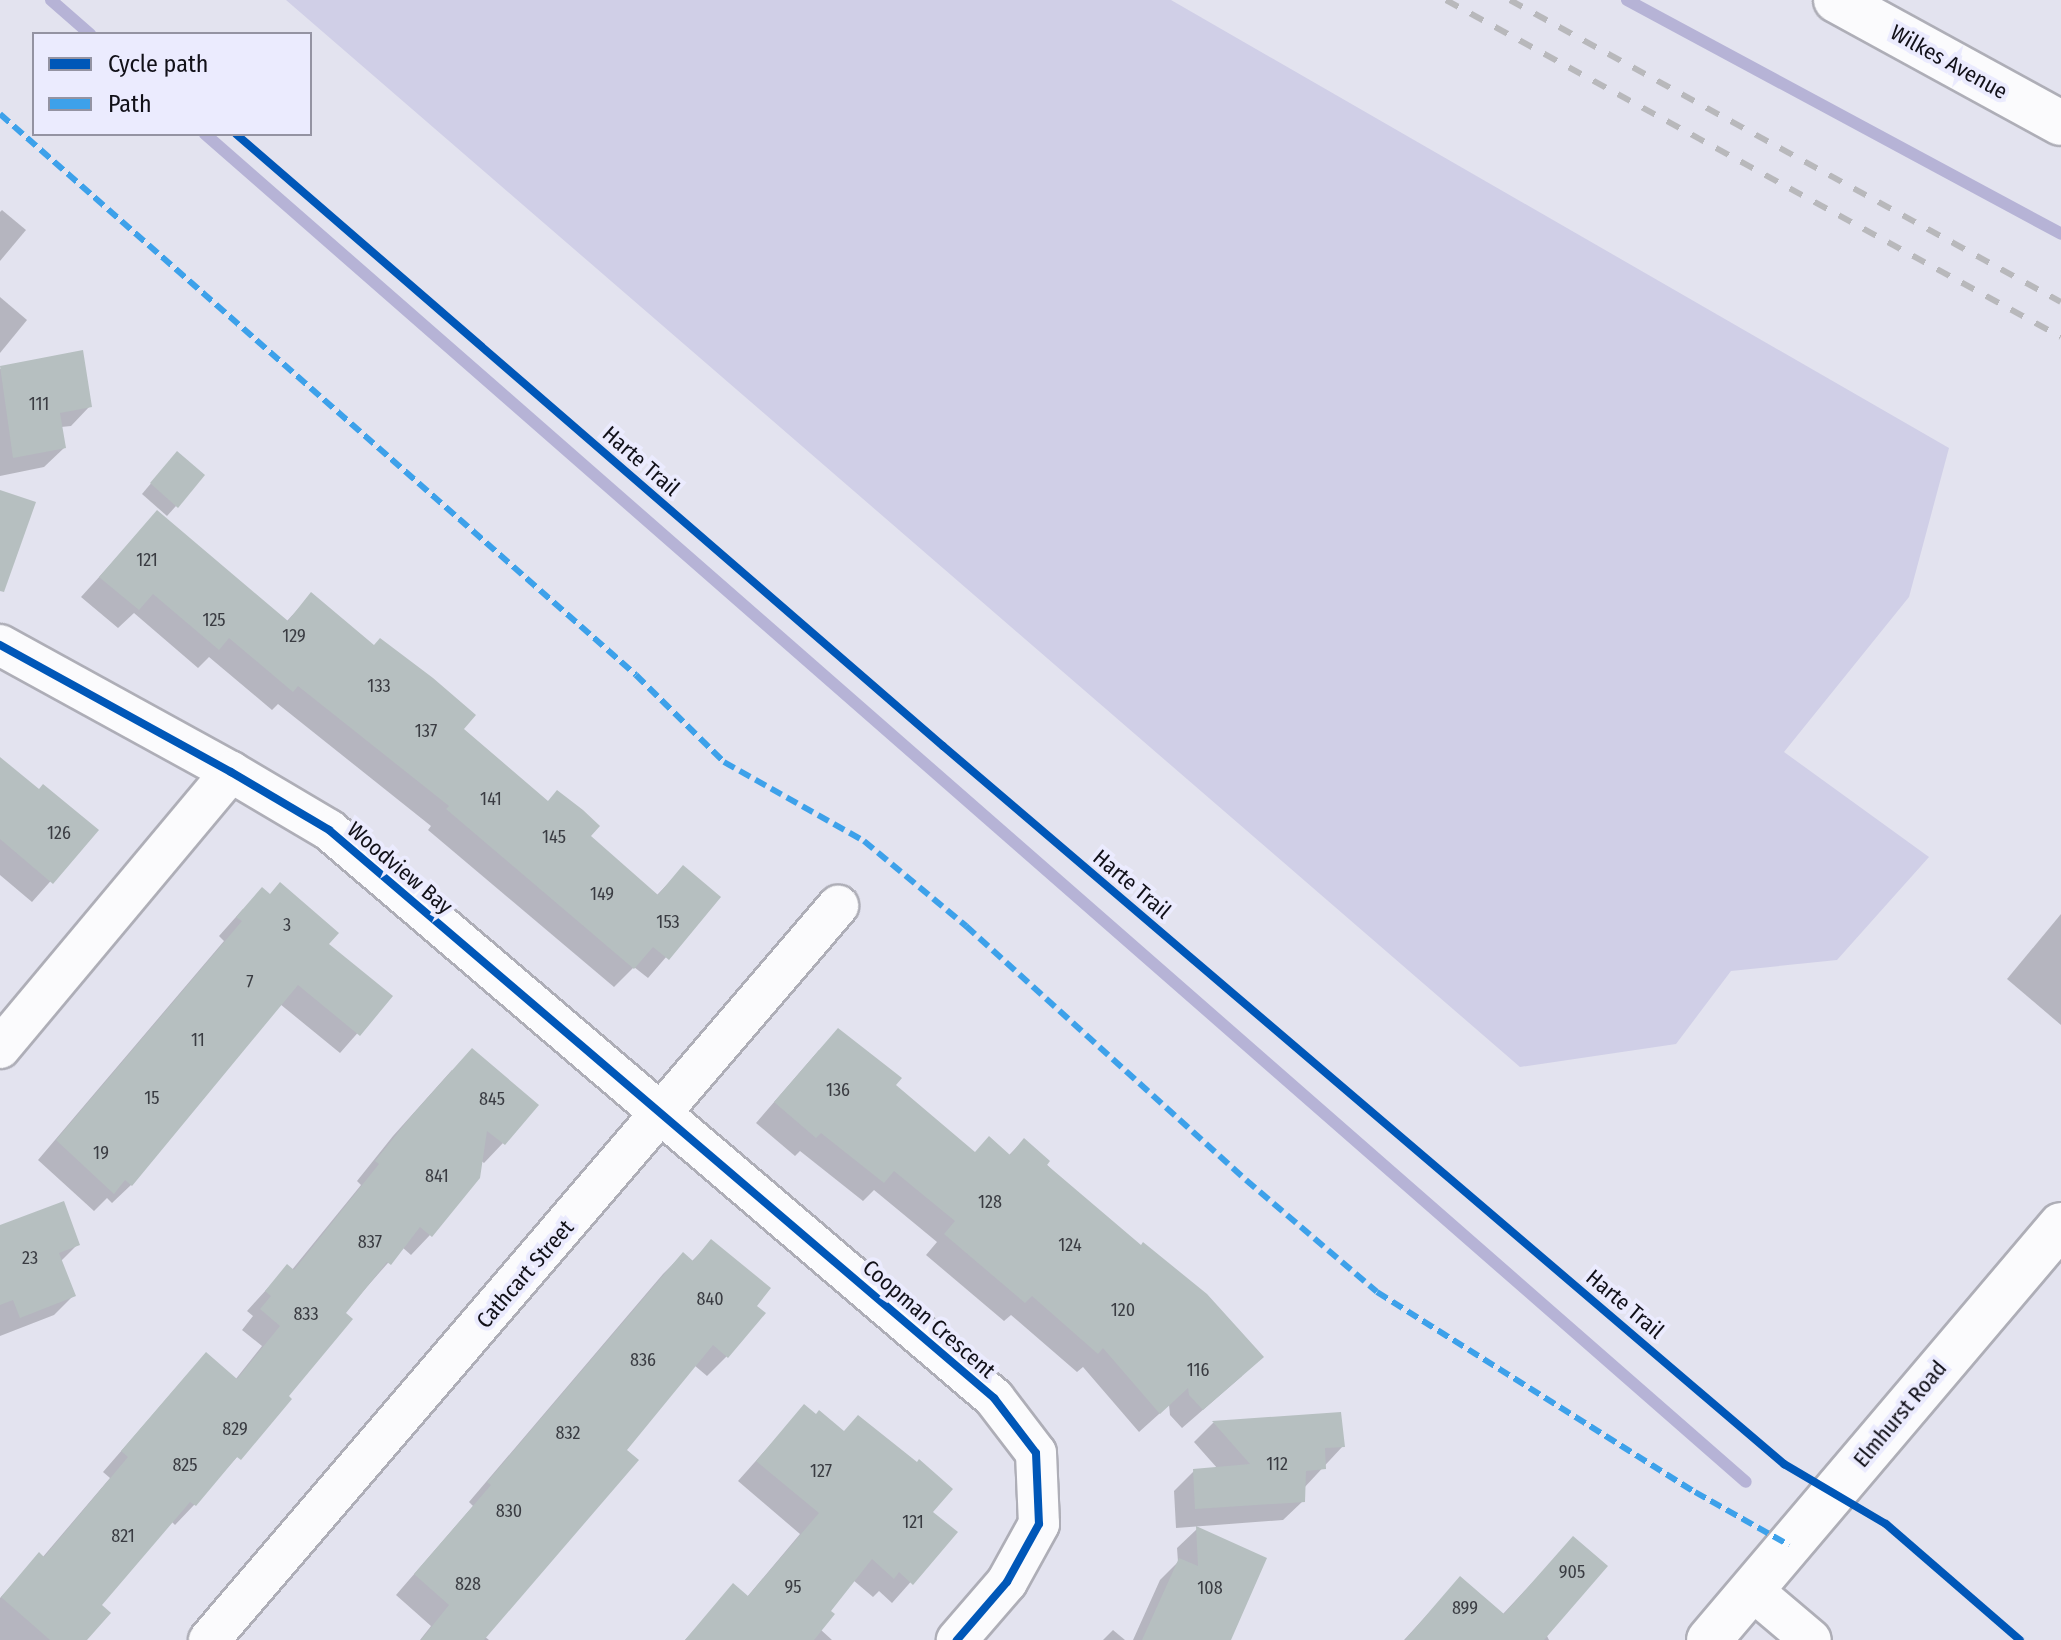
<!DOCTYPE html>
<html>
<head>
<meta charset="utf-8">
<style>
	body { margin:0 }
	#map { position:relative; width:2061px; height:1640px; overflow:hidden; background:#e3e3ef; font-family:"Fira Sans Condensed",sans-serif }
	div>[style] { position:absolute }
	.green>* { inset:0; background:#d0cfe7 }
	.shadow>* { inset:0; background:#0003 }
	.stream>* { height:12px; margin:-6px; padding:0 6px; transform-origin:6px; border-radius:6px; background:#b6b3d6 }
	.building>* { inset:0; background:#b6bfc0 }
	.roads { filter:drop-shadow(2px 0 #aeaeb7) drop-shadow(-2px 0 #aeaeb7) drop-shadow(0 2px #aeaeb7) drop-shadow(0 -2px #aeaeb7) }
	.minor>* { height:40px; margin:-20px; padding:0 20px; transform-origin:20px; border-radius:20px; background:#fbfbfd }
	.tertiary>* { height:44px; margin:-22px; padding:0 22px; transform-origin:22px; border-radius:22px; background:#fbfbfd }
	.secondary>* { height:44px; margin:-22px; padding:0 22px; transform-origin:22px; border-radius:22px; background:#fbfbfd }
	.rail>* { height:6px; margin-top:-3px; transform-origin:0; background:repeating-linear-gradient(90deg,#b8b8bb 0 14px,transparent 0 28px) }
	.quiet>* { height:6px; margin-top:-3px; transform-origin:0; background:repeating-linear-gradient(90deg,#3da1ea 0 12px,transparent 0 18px) }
	.cycleway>* { height:8px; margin:-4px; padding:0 4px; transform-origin:4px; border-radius:4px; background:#0057b8 }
	span { translate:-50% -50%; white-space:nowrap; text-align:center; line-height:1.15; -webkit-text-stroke:8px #ebebfe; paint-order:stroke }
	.number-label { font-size:18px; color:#3a3c42 }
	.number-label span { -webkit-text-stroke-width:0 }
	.street-label { font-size:22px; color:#111018 }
	.legend { position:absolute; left:32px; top:32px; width:280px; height:104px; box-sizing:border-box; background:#ebebfe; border:2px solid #9493a2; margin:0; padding:10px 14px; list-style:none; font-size:24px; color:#111018 }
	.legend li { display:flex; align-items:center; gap:16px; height:40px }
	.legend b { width:40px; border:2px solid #9493a2 }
</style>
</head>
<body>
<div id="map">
	<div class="green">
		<div style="clip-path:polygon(286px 0,1171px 0,1949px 448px,1909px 597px,1784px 752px,1929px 857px,1837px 960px,1731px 971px,1676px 1044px,1520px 1067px)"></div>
	</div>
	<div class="shadow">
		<div style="clip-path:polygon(2px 210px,26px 230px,0 261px,0 212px)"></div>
		<div style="clip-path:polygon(0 297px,27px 320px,0 353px)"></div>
		<div style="clip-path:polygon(81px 352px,90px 406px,71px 426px,61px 427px,64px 448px,44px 467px,0 476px,0 369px)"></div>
		<div style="clip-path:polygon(168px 463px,176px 506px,167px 516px,142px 494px)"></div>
		<div style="clip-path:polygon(157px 513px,286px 622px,311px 595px,461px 730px,656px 896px,683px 868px,718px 897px,648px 978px,634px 967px,614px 987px,428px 830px,431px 826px,278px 704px,272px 710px,209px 657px,198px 668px,134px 613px,118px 628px,81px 597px)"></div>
		<div style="clip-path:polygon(0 760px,38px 792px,96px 830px,32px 902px,0 875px)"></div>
		<div style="clip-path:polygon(243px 909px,327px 944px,390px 996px,340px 1053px,280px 1004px,131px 1185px,112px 1203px,107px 1198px,94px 1211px,38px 1160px,224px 941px,219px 936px)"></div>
		<div style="clip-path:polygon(2061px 914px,2061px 1025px,2007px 979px)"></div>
		<div style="clip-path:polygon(819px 1050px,893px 1085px,974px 1153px,1008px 1156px,1024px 1140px,1242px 1376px,1182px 1428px,1170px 1415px,1169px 1405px,1139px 1432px,1083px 1367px,1077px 1372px,1011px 1315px,1004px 1321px,926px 1255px,937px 1242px,874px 1190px,863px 1201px,800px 1151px,795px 1156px,756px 1123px)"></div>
		<div style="clip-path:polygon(452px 1070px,503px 1143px,484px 1163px,480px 1160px,430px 1235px,411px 1255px,402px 1247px,343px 1314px,286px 1397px,289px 1399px,194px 1505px,175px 1525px,171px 1521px,100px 1606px,85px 1640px,0 1640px,0 1598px,39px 1555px,42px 1558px,110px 1478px,103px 1472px,187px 1375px,235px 1380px,262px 1346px,242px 1330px,253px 1316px,247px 1311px,287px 1267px,291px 1271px,361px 1185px,357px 1181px,393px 1136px)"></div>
		<div style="clip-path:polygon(0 1227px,77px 1245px,60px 1262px,74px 1295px,54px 1315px,0 1336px)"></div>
		<div style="clip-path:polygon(711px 1242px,754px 1306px,727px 1356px,707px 1376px,694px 1365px,624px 1451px,484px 1636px,489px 1640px,420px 1640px,431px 1626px,396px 1595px,473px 1506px,469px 1502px,663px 1274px,683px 1254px,691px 1262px)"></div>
		<div style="clip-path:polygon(804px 1407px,955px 1532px,892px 1603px,879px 1591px,873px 1597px,853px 1580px,828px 1611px,820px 1629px,832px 1640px,685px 1640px,734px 1586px,747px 1597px,800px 1534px,738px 1481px)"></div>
		<div style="clip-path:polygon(1340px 1414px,1343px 1446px,1303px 1489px,1303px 1501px,1283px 1520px,1176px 1528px,1174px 1491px,1194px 1471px,1218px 1469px,1194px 1442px,1213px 1423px)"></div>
		<div style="clip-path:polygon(1197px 1529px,1227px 1640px,1133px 1640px,1160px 1580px,1178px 1562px,1177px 1548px)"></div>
		<div style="clip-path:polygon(1573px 1539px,1546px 1634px,1549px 1640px,1404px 1640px,1460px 1579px,1502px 1615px)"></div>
		<div style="clip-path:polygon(1113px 1630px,1125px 1640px,1103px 1640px)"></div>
	</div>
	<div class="stream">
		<div style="left:51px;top:0;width:52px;rotate:41.1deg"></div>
		<div style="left:1627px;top:0;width:493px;rotate:28.3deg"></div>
		<div style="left:205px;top:134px;width:2047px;rotate:41.18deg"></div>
	</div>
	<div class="building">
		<div style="clip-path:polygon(83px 350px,92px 407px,60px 413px,66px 448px,13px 458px,0 366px)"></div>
		<div style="clip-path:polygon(177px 451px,205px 475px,178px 508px,150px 483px)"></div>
		<div style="clip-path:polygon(0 490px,36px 502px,4px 592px,0 591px)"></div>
		<div style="clip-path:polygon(157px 510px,288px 621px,311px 592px,374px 645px,380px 638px,433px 678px,476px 715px,464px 729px,548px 801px,557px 790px,583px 810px,600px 826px,591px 836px,658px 895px,683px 865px,721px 897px,669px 960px,653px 947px,634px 969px,446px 809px,449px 806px,298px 686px,293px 692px,229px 638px,219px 650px,153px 594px,139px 610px,99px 577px)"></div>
		<div style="clip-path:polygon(0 757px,39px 789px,43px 784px,99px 830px,53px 884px,0 839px)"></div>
		<div style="clip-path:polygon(280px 882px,339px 933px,329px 944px,393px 996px,360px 1036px,298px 985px,132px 1186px,125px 1180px,114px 1194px,56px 1140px,242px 921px,236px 917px,262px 887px,270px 894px)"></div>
		<div style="clip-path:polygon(838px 1028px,902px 1078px,896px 1085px,975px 1152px,989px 1136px,1010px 1155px,1024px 1138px,1050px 1161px,1047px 1165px,1141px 1245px,1143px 1242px,1207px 1294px,1264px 1357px,1203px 1410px,1189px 1395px,1188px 1388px,1160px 1414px,1103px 1348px,1098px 1354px,1032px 1296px,1025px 1303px,944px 1234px,955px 1221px,894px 1171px,884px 1183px,821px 1133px,816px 1138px,774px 1102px)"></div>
		<div style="clip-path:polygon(472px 1048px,539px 1105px,505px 1145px,487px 1131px,480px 1178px,432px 1237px,420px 1227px,391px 1265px,387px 1262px,346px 1313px,353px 1319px,289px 1396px,292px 1399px,241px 1460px,237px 1457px,196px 1506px,190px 1502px,155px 1543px,102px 1605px,111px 1613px,87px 1640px,50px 1640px,1px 1597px,39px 1552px,44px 1557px,128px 1457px,121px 1451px,206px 1352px,237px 1379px,280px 1326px,260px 1309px,271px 1296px,265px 1291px,287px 1264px,294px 1270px,379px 1164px,375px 1161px,413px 1114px)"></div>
		<div style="clip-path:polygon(64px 1201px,80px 1245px,59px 1253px,76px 1296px,20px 1318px,13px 1300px,0 1305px,0 1225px)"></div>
		<div style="clip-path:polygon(711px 1239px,771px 1288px,757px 1306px,766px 1313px,728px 1358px,713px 1345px,627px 1450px,639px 1460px,484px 1640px,421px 1640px,449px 1605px,414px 1574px,491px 1485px,487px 1482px,683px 1252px,693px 1261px)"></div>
		<div style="clip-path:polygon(804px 1404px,816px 1414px,819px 1410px,844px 1431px,858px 1415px,917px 1462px,919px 1459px,953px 1489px,933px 1512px,958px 1532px,913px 1585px,899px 1572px,894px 1579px,872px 1559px,831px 1611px,835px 1614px,814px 1640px,685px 1640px,733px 1583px,748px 1596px,819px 1513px,756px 1461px)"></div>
		<div style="clip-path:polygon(1341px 1412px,1345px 1447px,1325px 1448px,1326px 1469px,1306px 1471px,1305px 1502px,1195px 1509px,1193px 1469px,1250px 1464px,1212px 1421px)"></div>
		<div style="clip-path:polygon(1196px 1526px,1267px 1558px,1231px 1640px,1142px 1640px,1179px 1558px,1198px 1566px)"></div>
		<div style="clip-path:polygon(1573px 1536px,1608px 1566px,1544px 1640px,1405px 1640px,1460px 1576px,1504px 1614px)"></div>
	</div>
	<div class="roads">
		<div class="minor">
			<div style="left:0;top:645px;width:264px;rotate:28.8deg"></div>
			<div style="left:231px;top:772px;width:114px;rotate:30.6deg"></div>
			<div style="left:329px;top:830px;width:875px;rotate:40.5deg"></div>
			<div style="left:994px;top:1398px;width:69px;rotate:52.6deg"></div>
			<div style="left:1036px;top:1453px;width:71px;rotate:87.6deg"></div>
			<div style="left:1039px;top:1524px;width:66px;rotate:118.9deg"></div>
			<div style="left:1007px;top:1582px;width:77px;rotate:130.8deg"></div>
			<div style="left:0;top:1048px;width:360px;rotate:-50.1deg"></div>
			<div style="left:1752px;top:1590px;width:77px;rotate:40.3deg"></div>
			<div style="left:209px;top:1640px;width:967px;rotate:-49.41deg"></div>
		</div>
		<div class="tertiary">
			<div style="left:1709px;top:1640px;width:544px;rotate:-49.7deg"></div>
		</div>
		<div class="secondary">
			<div style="left:1836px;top:0;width:256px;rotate:28.7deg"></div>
		</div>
	</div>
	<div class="rail">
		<div style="left:1446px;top:0;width:701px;rotate:28.72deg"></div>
		<div style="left:1510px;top:0;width:628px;rotate:28.73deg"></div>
	</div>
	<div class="quiet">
		<div style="left:0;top:114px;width:848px;rotate:41.41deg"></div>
		<div style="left:636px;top:675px;width:124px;rotate:44.7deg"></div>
		<div style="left:724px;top:762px;width:161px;rotate:29.4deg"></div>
		<div style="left:864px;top:841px;width:133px;rotate:39.8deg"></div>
		<div style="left:966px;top:926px;width:378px;rotate:42.2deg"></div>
		<div style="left:1246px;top:1180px;width:172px;rotate:40.5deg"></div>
		<div style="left:1377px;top:1292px;width:376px;rotate:32.2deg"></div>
		<div style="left:1695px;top:1492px;width:108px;rotate:29.4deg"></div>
	</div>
	<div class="cycleway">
		<div style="left:236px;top:134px;width:935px;rotate:40.88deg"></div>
		<div style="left:943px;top:746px;width:1106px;rotate:40.49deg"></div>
		<div style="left:1784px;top:1464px;width:118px;rotate:30.5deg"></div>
		<div style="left:1886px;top:1524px;width:177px;rotate:40.9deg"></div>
		<div style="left:0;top:645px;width:264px;rotate:28.8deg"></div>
		<div style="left:231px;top:772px;width:114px;rotate:30.6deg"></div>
		<div style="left:329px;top:830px;width:875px;rotate:40.5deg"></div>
		<div style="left:994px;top:1398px;width:69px;rotate:52.6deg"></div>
		<div style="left:1036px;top:1453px;width:71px;rotate:87.6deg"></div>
		<div style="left:1039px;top:1524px;width:66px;rotate:118.9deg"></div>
		<div style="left:1007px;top:1582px;width:77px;rotate:130.8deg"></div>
	</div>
	<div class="number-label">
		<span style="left:39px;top:404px">111</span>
		<span style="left:147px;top:560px">121</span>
		<span style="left:214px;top:620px">125</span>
		<span style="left:294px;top:636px">129</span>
		<span style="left:379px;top:686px">133</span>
		<span style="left:426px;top:731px">137</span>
		<span style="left:491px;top:799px">141</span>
		<span style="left:59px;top:833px">126</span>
		<span style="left:554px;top:837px">145</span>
		<span style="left:602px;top:894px">149</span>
		<span style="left:668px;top:922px">153</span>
		<span style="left:287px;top:925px">3</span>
		<span style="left:250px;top:982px">7</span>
		<span style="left:198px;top:1040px">11</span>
		<span style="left:838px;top:1090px">136</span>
		<span style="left:152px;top:1098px">15</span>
		<span style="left:492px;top:1099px">845</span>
		<span style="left:101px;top:1153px">19</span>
		<span style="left:437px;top:1176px">841</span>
		<span style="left:990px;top:1202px">128</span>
		<span style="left:370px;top:1242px">837</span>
		<span style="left:1070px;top:1245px">124</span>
		<span style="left:30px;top:1258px">23</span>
		<span style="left:710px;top:1299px">840</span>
		<span style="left:1123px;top:1310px">120</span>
		<span style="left:306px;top:1314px">833</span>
		<span style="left:643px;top:1360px">836</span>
		<span style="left:1198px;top:1370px">116</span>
		<span style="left:235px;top:1429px">829</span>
		<span style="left:568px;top:1433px">832</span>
		<span style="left:1277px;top:1464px">112</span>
		<span style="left:185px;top:1465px">825</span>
		<span style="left:821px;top:1471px">127</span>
		<span style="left:509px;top:1511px">830</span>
		<span style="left:913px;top:1522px">121</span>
		<span style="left:123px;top:1536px">821</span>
		<span style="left:1572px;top:1572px">905</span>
		<span style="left:468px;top:1584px">828</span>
		<span style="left:793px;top:1587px">95</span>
		<span style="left:1210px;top:1588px">108</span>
		<span style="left:1465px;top:1608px">899</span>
	</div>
	<div class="street-label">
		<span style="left:1949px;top:62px;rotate:29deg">Wilkes Avenue</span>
		<span style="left:641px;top:461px;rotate:41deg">Harte Trail</span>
		<span style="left:400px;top:868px;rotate:40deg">Woodview Bay</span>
		<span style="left:1132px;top:884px;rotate:40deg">Harte Trail</span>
		<span style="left:525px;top:1274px;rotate:-49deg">Cathcart Street</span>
		<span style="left:1625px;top:1304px;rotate:40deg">Harte Trail</span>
		<span style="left:929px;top:1319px;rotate:41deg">Coopman Crescent</span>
		<span style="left:1900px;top:1414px;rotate:-50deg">Elmhurst Road</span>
	</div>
	<ul class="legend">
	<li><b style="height:10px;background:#0057b8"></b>Cycle path</li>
	<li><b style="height:10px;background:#3da1ea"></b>Path</li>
	</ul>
</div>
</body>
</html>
